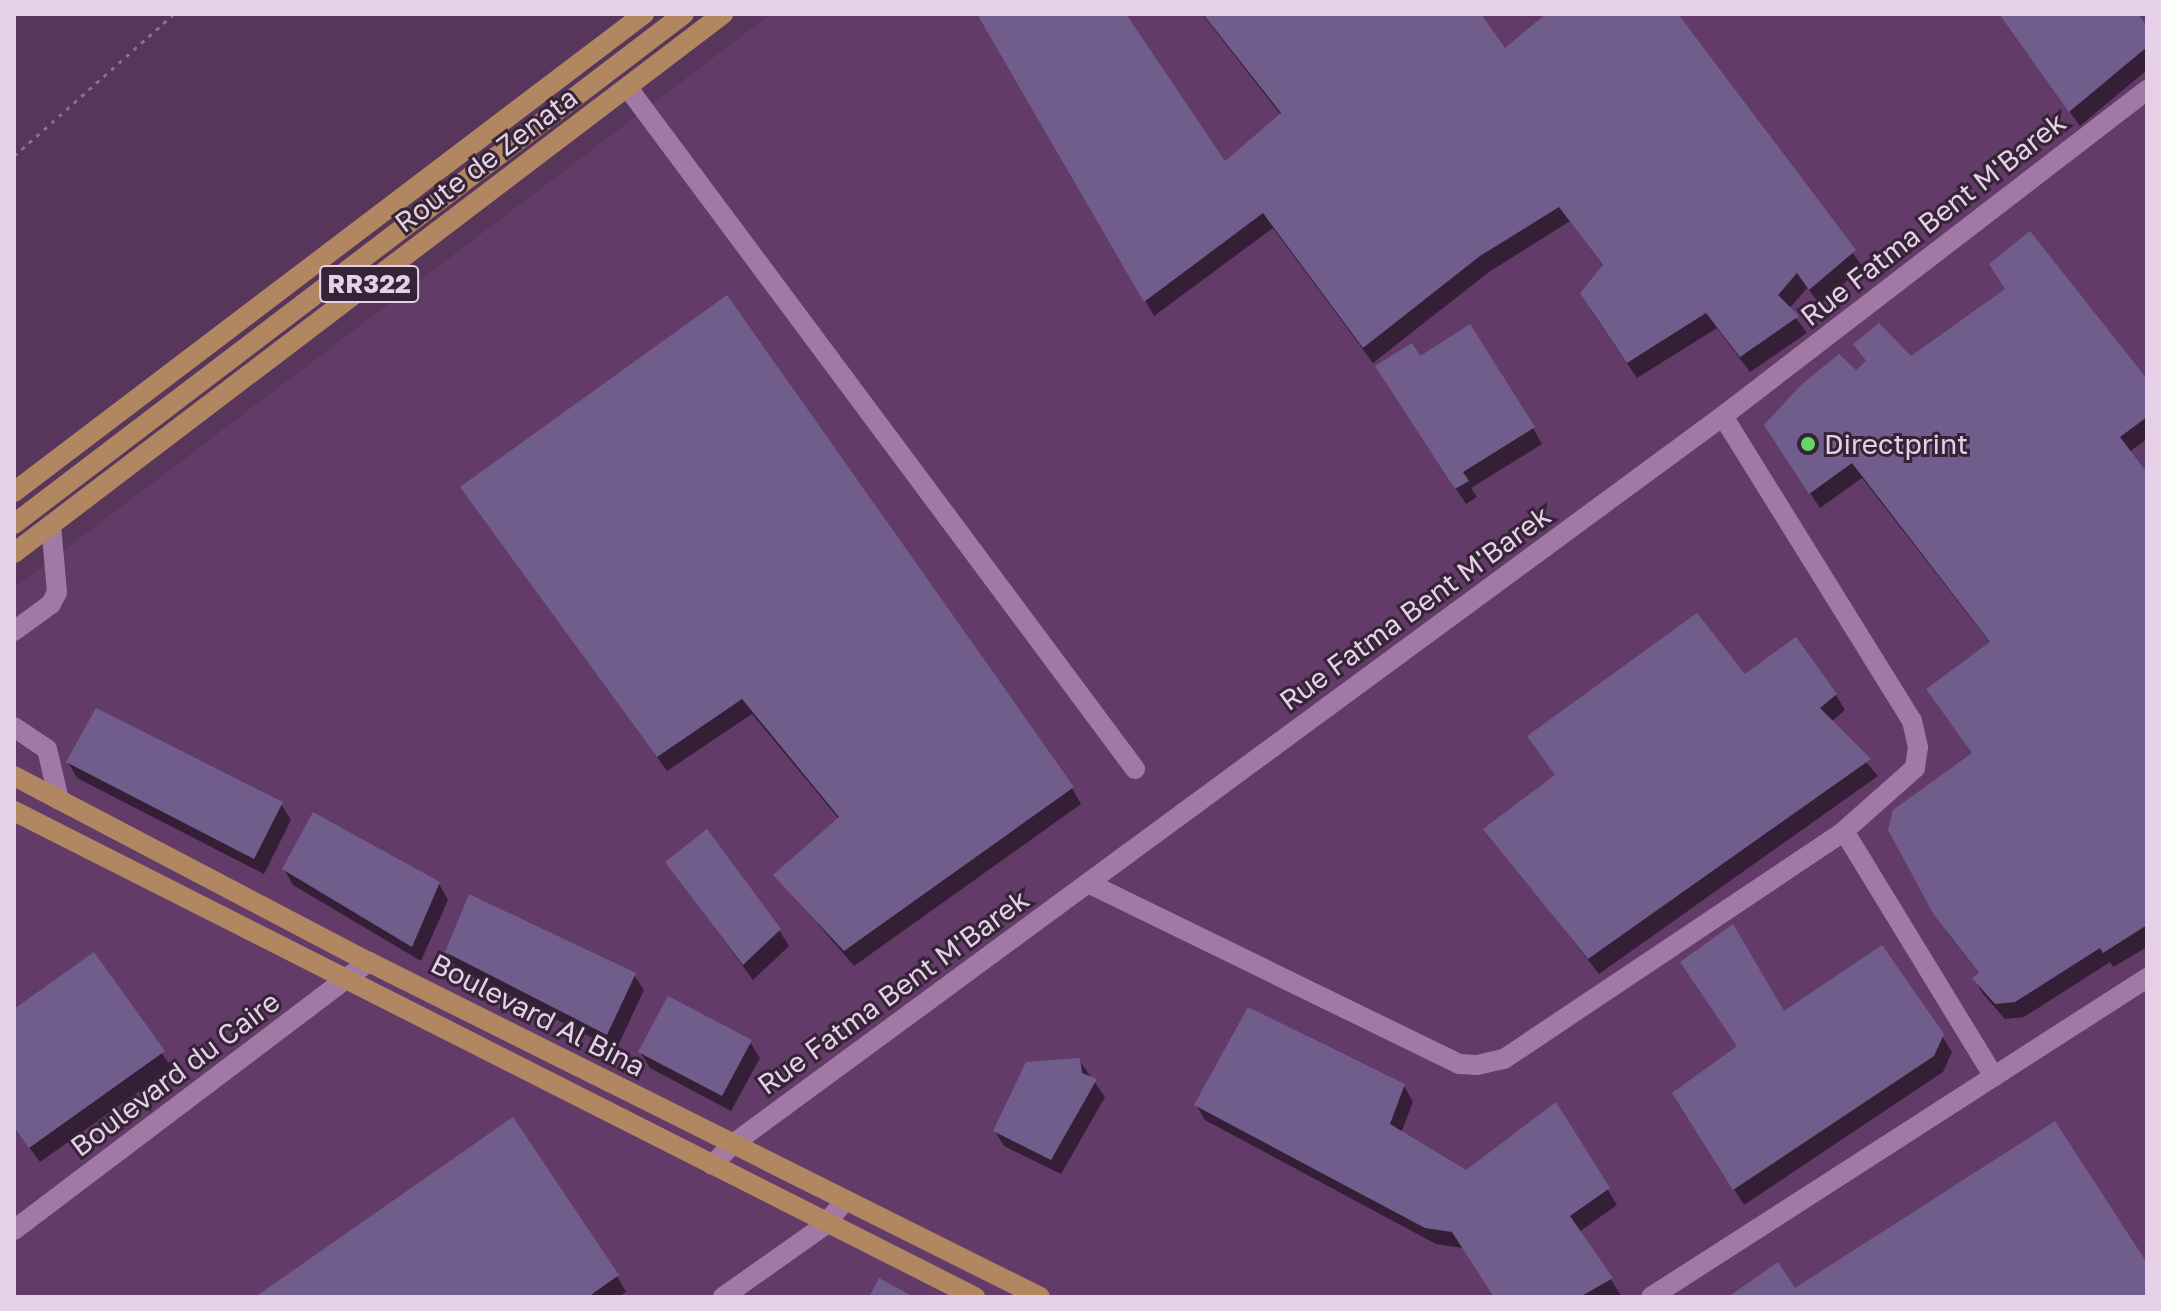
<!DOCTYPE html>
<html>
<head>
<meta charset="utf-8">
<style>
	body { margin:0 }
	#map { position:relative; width:2161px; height:1311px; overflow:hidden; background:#58355b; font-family:"Golos Text",sans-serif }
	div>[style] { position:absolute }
	.built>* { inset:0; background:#633b68 }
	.shadow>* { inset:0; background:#0007 }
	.building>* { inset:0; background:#715d8c }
	.path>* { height:3px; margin-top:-1.5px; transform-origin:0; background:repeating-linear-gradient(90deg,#8c6f8f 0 4px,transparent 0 10px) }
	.minor>* { height:20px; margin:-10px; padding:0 10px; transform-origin:10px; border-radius:10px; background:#a079a4 }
	.major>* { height:20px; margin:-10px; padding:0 10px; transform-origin:10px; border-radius:10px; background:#b18761 }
	.dots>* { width:22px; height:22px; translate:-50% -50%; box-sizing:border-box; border:4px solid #342435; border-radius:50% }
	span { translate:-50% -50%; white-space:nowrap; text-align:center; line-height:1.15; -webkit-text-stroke:6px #342435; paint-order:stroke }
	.shield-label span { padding:2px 6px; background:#342435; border:2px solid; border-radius:6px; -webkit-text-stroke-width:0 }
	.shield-label { font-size:26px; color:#e5d0e7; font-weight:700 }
	.street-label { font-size:28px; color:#e5d0e7 }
	.poi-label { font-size:28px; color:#e5d0e7 }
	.left { translate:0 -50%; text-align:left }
	.frame { position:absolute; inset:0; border:16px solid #e5d0e7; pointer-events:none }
</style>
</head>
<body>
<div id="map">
	<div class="built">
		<div style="clip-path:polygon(771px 14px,2147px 14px,2147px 1297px,14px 1297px,14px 588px)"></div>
	</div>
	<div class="shadow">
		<div style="clip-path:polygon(979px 14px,1123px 14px,1224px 164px,1281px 115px,1202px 14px,1479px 14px,1504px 50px,1550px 14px,1675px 14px,1863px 267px,1820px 304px,1807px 288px,1789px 309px,1807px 333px,1750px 372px,1717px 328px,1637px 378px,1591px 310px,1604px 267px,1570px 221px,1489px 272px,1373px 363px,1273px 228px,1154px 316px)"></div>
		<div style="clip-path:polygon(1999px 14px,2135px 14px,2147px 30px,2147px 70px,2080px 126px)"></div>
		<div style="clip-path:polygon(1855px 344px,1911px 358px,2147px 382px,2147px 439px,2129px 452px,2147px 476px,2147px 947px,2113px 967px,2110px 962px,2024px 1017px,2005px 1019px,1983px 994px,1974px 978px,1980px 975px,1946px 931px,1890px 830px,1973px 754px,1991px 644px,1862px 478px,1820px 508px,1776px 441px,1867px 363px)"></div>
		<div style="clip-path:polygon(1420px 358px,1533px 428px,1542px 444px,1471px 488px,1477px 497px,1466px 504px,1386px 383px)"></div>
		<div style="clip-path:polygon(463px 488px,1072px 788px,1081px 804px,854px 966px,776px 875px,839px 819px,752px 714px,667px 771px)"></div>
		<div style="clip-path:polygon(1745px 677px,1836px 695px,1845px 710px,1831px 722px,1878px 776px,1599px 974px,1485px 829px)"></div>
		<div style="clip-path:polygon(68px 762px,281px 804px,291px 820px,264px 874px,77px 778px)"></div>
		<div style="clip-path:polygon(667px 863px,779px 930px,789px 946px,753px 980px)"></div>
		<div style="clip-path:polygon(284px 869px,439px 884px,448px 900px,421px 961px,293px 885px)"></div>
		<div style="clip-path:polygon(447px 952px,634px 975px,644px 990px,616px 1050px,456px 968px)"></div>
		<div style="clip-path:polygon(93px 955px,172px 1068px,40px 1162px,14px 1127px,14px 1011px)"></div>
		<div style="clip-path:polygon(1783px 1014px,1942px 1036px,1952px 1052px,1943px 1072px,1744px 1205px,1684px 1110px)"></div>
		<div style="clip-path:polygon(750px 1042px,760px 1058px,731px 1111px,650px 1068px,640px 1052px)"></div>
		<div style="clip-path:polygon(1079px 1060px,1105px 1097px,1061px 1174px,1004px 1146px,995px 1131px)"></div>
		<div style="clip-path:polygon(1404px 1086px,1413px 1102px,1401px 1133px,1466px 1172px,1556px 1105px,1617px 1205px,1579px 1232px,1621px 1295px,1495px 1297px,1463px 1248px,1436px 1244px,1205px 1120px,1196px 1105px)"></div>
		<div style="clip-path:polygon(617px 1276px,626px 1292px,619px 1297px,260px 1297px)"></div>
	</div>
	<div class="building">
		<div style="clip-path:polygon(977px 14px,1126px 14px,1225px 161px,1281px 113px,1203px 14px,1481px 14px,1505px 48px,1546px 14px,1678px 14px,1856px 250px,1809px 290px,1797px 273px,1778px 295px,1799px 316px,1740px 357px,1706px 313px,1627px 363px,1580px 293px,1603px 265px,1559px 207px,1480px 256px,1363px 348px,1263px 213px,1144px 302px)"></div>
		<div style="clip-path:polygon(1999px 14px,2138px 14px,2147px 26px,2147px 47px,2069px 112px)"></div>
		<div style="clip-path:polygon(2030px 231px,2147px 379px,2147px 417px,2120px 437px,2147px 473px,2147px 925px,2103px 953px,2100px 948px,2015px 1002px,1995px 1004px,1972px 978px,1979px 973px,1934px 915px,1888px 830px,1893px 810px,1972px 753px,1926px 689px,1990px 642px,1852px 463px,1809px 494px,1764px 425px,1801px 385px,1839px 354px,1856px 370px,1866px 361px,1853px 344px,1879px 323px,1911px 356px,2005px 289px,1989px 264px)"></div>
		<div style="clip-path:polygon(727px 295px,1074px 787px,844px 951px,773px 875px,839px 817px,742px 699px,657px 757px,460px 487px)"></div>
		<div style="clip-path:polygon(1470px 324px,1535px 427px,1463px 472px,1469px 481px,1455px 489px,1375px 366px,1412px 343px,1420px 356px)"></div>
		<div style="clip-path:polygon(1697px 613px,1745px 674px,1796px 637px,1837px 694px,1820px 708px,1871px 759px,1588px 959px,1483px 829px,1555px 775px,1527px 736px)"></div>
		<div style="clip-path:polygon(96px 708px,283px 802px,254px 859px,66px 762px)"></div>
		<div style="clip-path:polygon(313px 812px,440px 882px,412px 947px,282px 869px)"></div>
		<div style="clip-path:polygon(707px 829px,781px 929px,743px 965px,665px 862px)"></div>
		<div style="clip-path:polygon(469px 894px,636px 973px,607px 1035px,445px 952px)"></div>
		<div style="clip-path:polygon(1733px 924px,1784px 1011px,1882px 945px,1944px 1034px,1934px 1056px,1733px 1190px,1672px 1093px,1737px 1046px,1680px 962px)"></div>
		<div style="clip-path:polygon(94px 952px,165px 1051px,29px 1148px,14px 1127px,14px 1009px)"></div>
		<div style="clip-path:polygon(668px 996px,752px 1040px,722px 1096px,638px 1052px)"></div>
		<div style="clip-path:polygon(1248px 1007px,1405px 1084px,1390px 1124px,1466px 1170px,1556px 1102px,1610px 1188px,1570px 1216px,1613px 1278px,1580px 1297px,1494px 1297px,1452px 1232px,1425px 1228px,1194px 1105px)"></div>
		<div style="clip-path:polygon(1080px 1058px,1082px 1073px,1097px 1079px,1051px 1160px,993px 1131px,1026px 1062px)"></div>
		<div style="clip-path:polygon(513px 1117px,619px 1275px,588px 1297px,255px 1297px)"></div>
		<div style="clip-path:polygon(2055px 1121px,2147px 1263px,2147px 1297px,1728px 1297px,1778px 1262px,1795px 1288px)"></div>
		<div style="clip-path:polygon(879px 1278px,914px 1297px,869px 1297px)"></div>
	</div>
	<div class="path">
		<div style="left:14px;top:156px;width:214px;rotate:-41.6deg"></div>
	</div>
	<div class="minor">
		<div style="left:628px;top:88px;width:849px;rotate:53.33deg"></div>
		<div style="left:14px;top:631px;width:46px;rotate:-36.1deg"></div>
		<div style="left:51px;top:604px;width:13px;rotate:-63deg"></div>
		<div style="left:57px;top:592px;width:67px;rotate:-95.1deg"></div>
		<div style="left:14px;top:727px;width:40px;rotate:34deg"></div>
		<div style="left:47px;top:749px;width:52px;rotate:76.8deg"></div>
		<div style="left:1844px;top:831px;width:288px;rotate:58.6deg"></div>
		<div style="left:1088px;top:883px;width:413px;rotate:26deg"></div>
		<div style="left:1459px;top:1064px;width:18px;rotate:3deg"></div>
		<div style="left:1477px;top:1065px;width:28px;rotate:-13deg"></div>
		<div style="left:1504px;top:1059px;width:409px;rotate:-33.8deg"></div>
		<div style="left:1844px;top:831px;width:95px;rotate:-41.6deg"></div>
		<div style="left:1915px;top:768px;width:21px;rotate:-82deg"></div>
		<div style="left:1918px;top:747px;width:27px;rotate:-103deg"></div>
		<div style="left:1912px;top:721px;width:359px;rotate:-121.8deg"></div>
		<div style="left:712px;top:1165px;width:30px;rotate:-45deg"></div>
		<div style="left:733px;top:1144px;width:1229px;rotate:-36.33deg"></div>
		<div style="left:1723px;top:416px;width:535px;rotate:-37.56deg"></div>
		<div style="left:14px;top:1230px;width:445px;rotate:-37.1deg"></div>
		<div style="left:723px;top:1297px;width:125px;rotate:-35.2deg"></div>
		<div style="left:825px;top:1225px;width:32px;rotate:-51deg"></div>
		<div style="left:1651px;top:1297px;width:590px;rotate:-32.75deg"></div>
	</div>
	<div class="major">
		<div style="left:14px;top:492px;width:791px;rotate:-37.19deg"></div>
		<div style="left:14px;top:524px;width:842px;rotate:-37.28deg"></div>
		<div style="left:14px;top:553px;width:891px;rotate:-37.24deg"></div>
		<div style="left:14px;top:776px;width:401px;rotate:27.7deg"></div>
		<div style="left:369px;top:962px;width:750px;rotate:26.53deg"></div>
		<div style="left:14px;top:811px;width:1077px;rotate:26.83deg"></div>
	</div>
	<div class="dots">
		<div style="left:1808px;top:444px;background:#67d466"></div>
	</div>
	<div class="shield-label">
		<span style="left:369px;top:284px">RR322</span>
	</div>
	<div class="street-label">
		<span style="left:486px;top:160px;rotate:-37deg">Route de Zenata</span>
		<span style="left:1933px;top:219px;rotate:-38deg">Rue Fatma Bent M'Barek</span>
		<span style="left:1415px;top:608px;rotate:-36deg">Rue Fatma Bent M'Barek</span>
		<span style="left:893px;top:992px;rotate:-36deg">Rue Fatma Bent M'Barek</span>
		<span style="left:538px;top:1015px;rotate:27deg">Boulevard Al Bina</span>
		<span style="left:175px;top:1074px;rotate:-37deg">Boulevard du Caire</span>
	</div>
	<div class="poi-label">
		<span class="left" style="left:1824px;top:444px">Directprint</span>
	</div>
	<div class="frame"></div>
</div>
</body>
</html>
